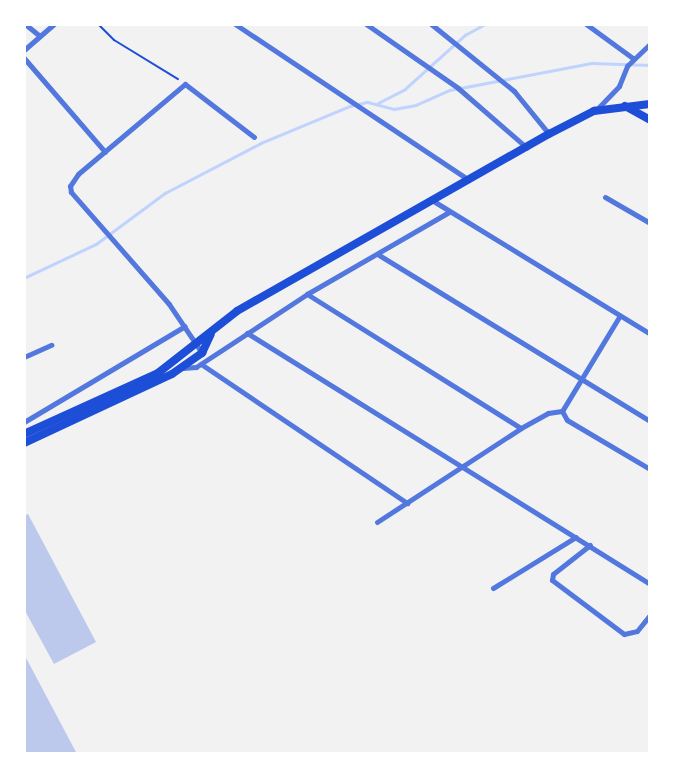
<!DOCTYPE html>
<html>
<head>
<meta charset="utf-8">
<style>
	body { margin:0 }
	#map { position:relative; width:674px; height:778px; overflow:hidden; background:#f2f2f2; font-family:"Exo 2",sans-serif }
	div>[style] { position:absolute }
	.stream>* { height:2.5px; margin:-1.25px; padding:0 1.25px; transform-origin:1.25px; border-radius:1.25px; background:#bfd3fe }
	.building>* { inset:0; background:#bdc9ec }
	.path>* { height:2px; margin:-1px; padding:0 1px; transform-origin:1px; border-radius:1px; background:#1d4ed8 }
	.minor>* { height:5px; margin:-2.5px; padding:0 2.5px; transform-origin:2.5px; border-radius:2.5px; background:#5277de }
	.secondary>* { height:8px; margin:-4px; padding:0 4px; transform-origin:4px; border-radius:4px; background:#1d4ed8 }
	span { translate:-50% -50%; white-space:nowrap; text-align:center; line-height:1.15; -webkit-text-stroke:6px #fff; paint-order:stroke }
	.frame { position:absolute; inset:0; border:26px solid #fff; pointer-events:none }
</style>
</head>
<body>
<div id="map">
	<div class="stream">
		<div style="left:378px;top:103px;width:30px;rotate:-27deg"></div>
		<div style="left:405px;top:89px;width:81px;rotate:-42deg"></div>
		<div style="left:465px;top:35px;width:23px;rotate:-29deg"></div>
		<div style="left:24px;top:278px;width:80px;rotate:-25.3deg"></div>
		<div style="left:96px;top:244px;width:86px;rotate:-36.5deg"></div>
		<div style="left:165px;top:193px;width:108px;rotate:-27.5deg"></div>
		<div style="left:261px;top:143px;width:96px;rotate:-22.6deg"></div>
		<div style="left:350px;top:106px;width:18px;rotate:-13deg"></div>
		<div style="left:368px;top:102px;width:27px;rotate:15deg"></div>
		<div style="left:394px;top:109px;width:22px;rotate:-10deg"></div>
		<div style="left:416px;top:105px;width:37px;rotate:-24deg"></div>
		<div style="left:450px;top:90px;width:145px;rotate:-10.8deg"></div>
		<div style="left:592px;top:63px;width:58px;rotate:2deg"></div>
	</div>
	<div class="building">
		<div style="clip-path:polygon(28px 514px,96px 642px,54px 664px,24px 609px,24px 516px)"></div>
		<div style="clip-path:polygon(24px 654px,77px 754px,24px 754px)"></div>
	</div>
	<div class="path">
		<div style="left:98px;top:24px;width:23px;rotate:45deg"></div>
		<div style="left:114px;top:40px;width:75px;rotate:31.4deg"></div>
	</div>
	<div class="minor">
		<div style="left:25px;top:24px;width:19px;rotate:39deg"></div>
		<div style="left:235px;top:24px;width:281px;rotate:33.7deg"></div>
		<div style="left:366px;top:24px;width:112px;rotate:34.8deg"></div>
		<div style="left:458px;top:88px;width:91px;rotate:41deg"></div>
		<div style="left:431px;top:24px;width:107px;rotate:38.9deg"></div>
		<div style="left:514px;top:91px;width:55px;rotate:50.9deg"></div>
		<div style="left:586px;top:24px;width:59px;rotate:36.1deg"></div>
		<div style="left:24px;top:50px;width:40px;rotate:-41deg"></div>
		<div style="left:24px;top:58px;width:124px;rotate:49.2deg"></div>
		<div style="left:597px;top:109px;width:32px;rotate:-46deg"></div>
		<div style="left:619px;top:86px;width:22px;rotate:-68deg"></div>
		<div style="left:627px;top:66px;width:32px;rotate:-44deg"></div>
		<div style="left:605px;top:197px;width:52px;rotate:30deg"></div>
		<div style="left:435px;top:202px;width:252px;rotate:31.5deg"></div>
		<div style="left:379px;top:255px;width:318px;rotate:31.5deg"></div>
		<div style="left:307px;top:294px;width:252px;rotate:32.1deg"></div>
		<div style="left:619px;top:317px;width:110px;rotate:121.2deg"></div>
		<div style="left:562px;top:411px;width:10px;rotate:61deg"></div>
		<div style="left:567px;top:420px;width:96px;rotate:30.6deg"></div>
		<div style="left:247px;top:333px;width:475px;rotate:31.9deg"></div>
		<div style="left:202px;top:353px;width:59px;rotate:-124deg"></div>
		<div style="left:169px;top:304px;width:149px;rotate:-131.2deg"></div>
		<div style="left:71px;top:192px;width:6px;rotate:-99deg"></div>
		<div style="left:70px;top:186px;width:14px;rotate:-56deg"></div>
		<div style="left:78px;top:174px;width:140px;rotate:-40.1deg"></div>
		<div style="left:185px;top:84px;width:87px;rotate:37.5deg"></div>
		<div style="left:24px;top:357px;width:30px;rotate:-24deg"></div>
		<div style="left:201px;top:364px;width:249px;rotate:34deg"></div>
		<div style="left:183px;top:368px;width:13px;rotate:-4deg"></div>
		<div style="left:196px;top:367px;width:133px;rotate:-33.3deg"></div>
		<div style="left:307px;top:294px;width:164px;rotate:-30deg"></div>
		<div style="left:24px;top:422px;width:187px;rotate:-30.8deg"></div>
		<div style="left:377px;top:522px;width:172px;rotate:-33.1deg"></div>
		<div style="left:521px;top:428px;width:31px;rotate:-29deg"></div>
		<div style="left:548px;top:413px;width:14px;rotate:-8deg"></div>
		<div style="left:590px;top:545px;width:47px;rotate:141.9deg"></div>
		<div style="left:553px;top:574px;width:6px;rotate:99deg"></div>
		<div style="left:552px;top:580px;width:90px;rotate:36.9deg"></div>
		<div style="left:624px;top:634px;width:13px;rotate:-13deg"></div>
		<div style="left:637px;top:631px;width:21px;rotate:-51deg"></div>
		<div style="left:493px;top:588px;width:97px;rotate:-31.6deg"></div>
	</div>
	<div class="secondary">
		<div style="left:625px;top:106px;width:29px;rotate:29deg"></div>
		<div style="left:24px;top:434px;width:147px;rotate:-24.5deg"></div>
		<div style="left:158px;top:373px;width:100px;rotate:-38.1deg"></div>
		<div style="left:237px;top:311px;width:359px;rotate:-29.6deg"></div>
		<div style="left:549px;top:134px;width:51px;rotate:-27.1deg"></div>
		<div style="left:594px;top:111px;width:56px;rotate:-7.1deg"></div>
		<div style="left:24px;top:443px;width:163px;rotate:-25deg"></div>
		<div style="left:172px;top:374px;width:37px;rotate:-35deg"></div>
		<div style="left:202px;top:353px;width:21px;rotate:-65deg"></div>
	</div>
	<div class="frame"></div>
</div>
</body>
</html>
